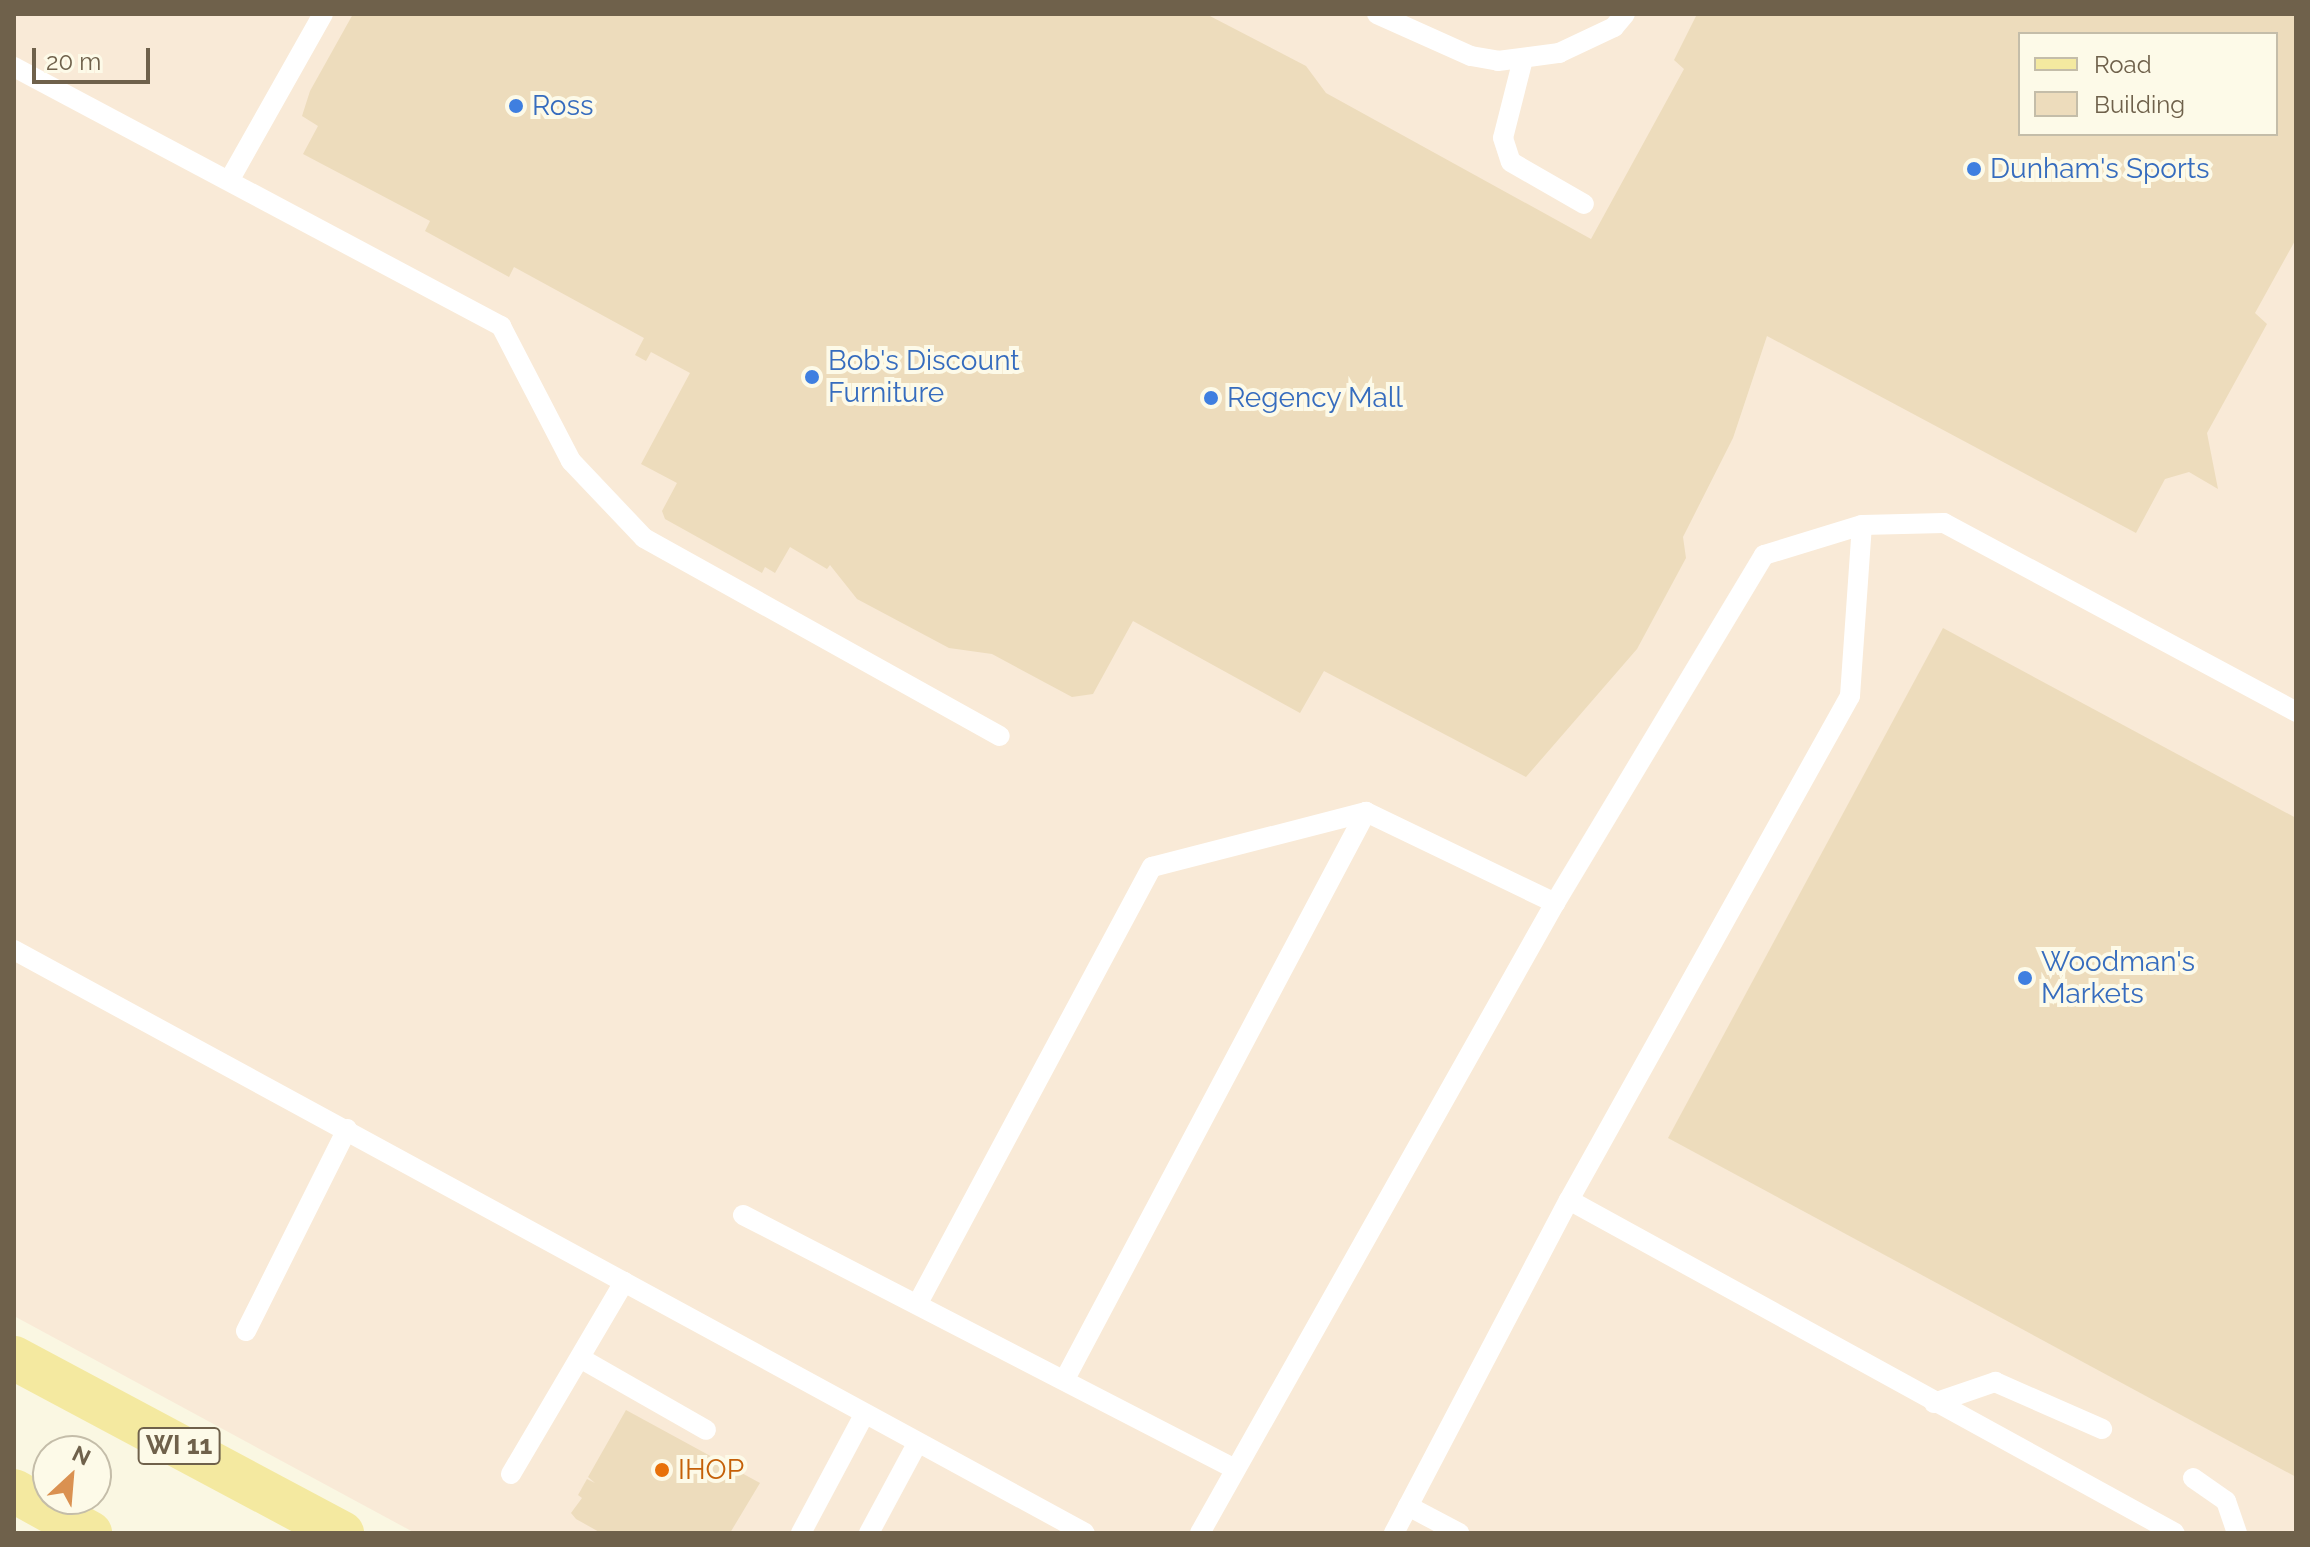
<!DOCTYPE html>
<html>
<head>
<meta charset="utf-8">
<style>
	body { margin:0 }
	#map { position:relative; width:2310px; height:1547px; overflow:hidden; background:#faf7e2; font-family:Raleway,sans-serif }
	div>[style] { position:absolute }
	.commercial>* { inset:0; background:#f9ead7 }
	.building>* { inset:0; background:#eddcbc }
	.lane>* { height:20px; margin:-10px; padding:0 10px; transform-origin:10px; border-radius:10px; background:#fff }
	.primary>* { height:44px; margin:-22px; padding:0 22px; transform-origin:22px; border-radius:22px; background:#f4e9a0 }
	.dots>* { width:22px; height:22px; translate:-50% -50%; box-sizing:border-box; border:4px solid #fdfae8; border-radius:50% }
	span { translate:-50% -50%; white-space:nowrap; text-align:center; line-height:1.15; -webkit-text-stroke:8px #fdfae8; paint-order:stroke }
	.shield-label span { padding:2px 6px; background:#fdfae8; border:2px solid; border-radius:6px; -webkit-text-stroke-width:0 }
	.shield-label { font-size:26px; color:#6f614b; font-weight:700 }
	.shop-label { font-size:28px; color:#366cbe }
	.left { translate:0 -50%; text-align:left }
	.food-label { font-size:28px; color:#c56008 }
	.frame { position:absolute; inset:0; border:16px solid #6f614b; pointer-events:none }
	.legend { position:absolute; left:2018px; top:32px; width:260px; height:104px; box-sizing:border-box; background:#fdfae8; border:2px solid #c4bda9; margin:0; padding:10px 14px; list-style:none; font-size:24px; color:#6f614b }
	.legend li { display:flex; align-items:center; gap:16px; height:40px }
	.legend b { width:40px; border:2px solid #c4bda9 }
	.north { position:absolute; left:32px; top:1435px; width:80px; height:80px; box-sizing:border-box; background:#fdfae8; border:2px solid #c4bda9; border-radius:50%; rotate:26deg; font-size:22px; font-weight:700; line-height:32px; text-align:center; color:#6f614b }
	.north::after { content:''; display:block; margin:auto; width:28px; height:36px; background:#da9151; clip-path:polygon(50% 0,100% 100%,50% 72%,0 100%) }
	.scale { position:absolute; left:32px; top:48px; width:118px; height:36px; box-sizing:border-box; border:4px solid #6f614b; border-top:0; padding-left:10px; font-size:24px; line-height:28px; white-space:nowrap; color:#6f614b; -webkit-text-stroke:6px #fdfae8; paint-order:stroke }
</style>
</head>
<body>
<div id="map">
	<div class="commercial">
		<div style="clip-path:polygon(evenodd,14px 14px,2296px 14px,2296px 1533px,415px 1533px,14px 1316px,14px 14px,2020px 34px,2276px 34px,2276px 134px,2020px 134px,2020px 34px)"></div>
	</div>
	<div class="building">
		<div style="clip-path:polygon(evenodd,353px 14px,1206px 14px,1306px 66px,1326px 93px,1591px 239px,1684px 69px,1674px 60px,1697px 14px,2296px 14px,2296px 239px,2255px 313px,2267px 324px,2207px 433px,2218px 489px,2189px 472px,2165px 479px,2136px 533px,1767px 336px,1733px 438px,1683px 537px,1686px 558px,1637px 649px,1526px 777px,1324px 671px,1300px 713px,1133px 621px,1093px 694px,1072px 697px,992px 654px,949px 648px,857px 599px,830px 565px,827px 569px,790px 547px,775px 573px,765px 567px,762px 573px,665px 519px,662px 511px,677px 483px,641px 464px,690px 373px,651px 352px,646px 361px,635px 355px,644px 338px,514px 267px,509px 277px,425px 231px,430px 221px,303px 154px,318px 126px,302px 116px,310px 91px,353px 14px,2020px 34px,2276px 34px,2276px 134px,2020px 134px,2020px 34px)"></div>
		<div style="clip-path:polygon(1943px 628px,2296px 818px,2296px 1477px,1668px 1138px)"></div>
		<div style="clip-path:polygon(626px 1410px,760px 1483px,730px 1533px,601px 1533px,576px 1519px,571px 1513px,582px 1498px,578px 1495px,587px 1479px,595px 1483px,588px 1477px)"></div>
	</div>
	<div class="lane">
		<div style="left:1377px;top:14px;width:103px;rotate:24.1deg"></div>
		<div style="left:1471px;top:56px;width:27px;rotate:10deg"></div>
		<div style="left:1498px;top:61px;width:62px;rotate:-7.5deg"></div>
		<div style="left:1559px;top:53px;width:61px;rotate:-25.3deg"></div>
		<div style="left:1614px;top:27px;width:17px;rotate:-50deg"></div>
		<div style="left:1523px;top:59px;width:81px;rotate:104.2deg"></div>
		<div style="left:1503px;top:138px;width:25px;rotate:72deg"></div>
		<div style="left:1511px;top:162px;width:84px;rotate:29.9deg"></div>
		<div style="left:14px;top:67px;width:552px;rotate:28.01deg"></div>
		<div style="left:501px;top:326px;width:152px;rotate:62.6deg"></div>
		<div style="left:571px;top:461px;width:106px;rotate:46.5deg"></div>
		<div style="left:644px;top:538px;width:407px;rotate:29.1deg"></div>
		<div style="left:230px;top:179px;width:189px;rotate:-60.6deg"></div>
		<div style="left:14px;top:950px;width:1219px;rotate:28.56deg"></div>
		<div style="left:1569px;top:1200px;width:577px;rotate:-60.86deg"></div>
		<div style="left:1850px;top:696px;width:171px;rotate:-86deg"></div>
		<div style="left:1862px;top:525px;width:82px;rotate:-1.4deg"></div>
		<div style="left:1944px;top:523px;width:400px;rotate:28.2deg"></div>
		<div style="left:743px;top:1215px;width:554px;rotate:27.31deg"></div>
		<div style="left:918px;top:1303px;width:495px;rotate:-61.8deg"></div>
		<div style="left:1152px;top:867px;width:221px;rotate:-14.4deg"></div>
		<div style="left:1366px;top:812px;width:210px;rotate:25.7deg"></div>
		<div style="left:246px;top:1331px;width:226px;rotate:-63.4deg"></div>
		<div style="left:580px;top:1358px;width:145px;rotate:29.7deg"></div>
		<div style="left:1066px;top:1377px;width:640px;rotate:-62.03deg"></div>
		<div style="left:1934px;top:1403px;width:65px;rotate:-19deg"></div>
		<div style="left:1995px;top:1382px;width:117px;rotate:23.7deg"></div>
		<div style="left:511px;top:1474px;width:223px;rotate:-59.5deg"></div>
		<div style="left:2193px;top:1478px;width:40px;rotate:34.9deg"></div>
		<div style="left:2226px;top:1501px;width:34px;rotate:71deg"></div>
		<div style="left:1408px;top:1506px;width:58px;rotate:27.9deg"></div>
		<div style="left:801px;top:1533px;width:134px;rotate:-61.9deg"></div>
		<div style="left:869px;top:1533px;width:101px;rotate:-61.7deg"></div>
		<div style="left:1200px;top:1533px;width:723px;rotate:-60.6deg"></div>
		<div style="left:1555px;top:903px;width:406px;rotate:-59deg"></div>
		<div style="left:1764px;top:555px;width:102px;rotate:-17deg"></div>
		<div style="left:1394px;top:1533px;width:376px;rotate:-62.3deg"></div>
		<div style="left:1569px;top:1200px;width:691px;rotate:28.79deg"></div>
	</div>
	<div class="primary">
		<div style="left:14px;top:1358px;width:372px;rotate:28.1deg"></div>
		<div style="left:14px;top:1491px;width:87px;rotate:28.9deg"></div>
	</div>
	<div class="dots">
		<div style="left:516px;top:106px;background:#3f7fe0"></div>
		<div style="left:1974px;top:169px;background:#3f7fe0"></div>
		<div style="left:812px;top:377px;background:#3f7fe0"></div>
		<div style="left:1211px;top:398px;background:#3f7fe0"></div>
		<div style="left:2025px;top:978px;background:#3f7fe0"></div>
		<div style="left:662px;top:1470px;background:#e8710a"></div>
	</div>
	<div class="shield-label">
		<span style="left:179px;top:1446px">WI 11</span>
	</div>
	<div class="shop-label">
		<span class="left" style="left:532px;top:106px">Ross</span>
		<span class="left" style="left:1990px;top:169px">Dunham's Sports</span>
		<span class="left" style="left:828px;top:377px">Bob's Discount<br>Furniture</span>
		<span class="left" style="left:1227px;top:398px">Regency Mall</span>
		<span class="left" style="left:2041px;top:978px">Woodman's<br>Markets</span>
	</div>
	<div class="food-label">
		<span class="left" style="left:678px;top:1470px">IHOP</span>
	</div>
	<div class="frame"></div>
	<ul class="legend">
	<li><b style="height:10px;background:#f4e9a0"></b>Road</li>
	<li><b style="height:22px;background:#eddcbc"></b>Building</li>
	</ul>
	<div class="north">N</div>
	<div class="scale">20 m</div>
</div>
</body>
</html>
